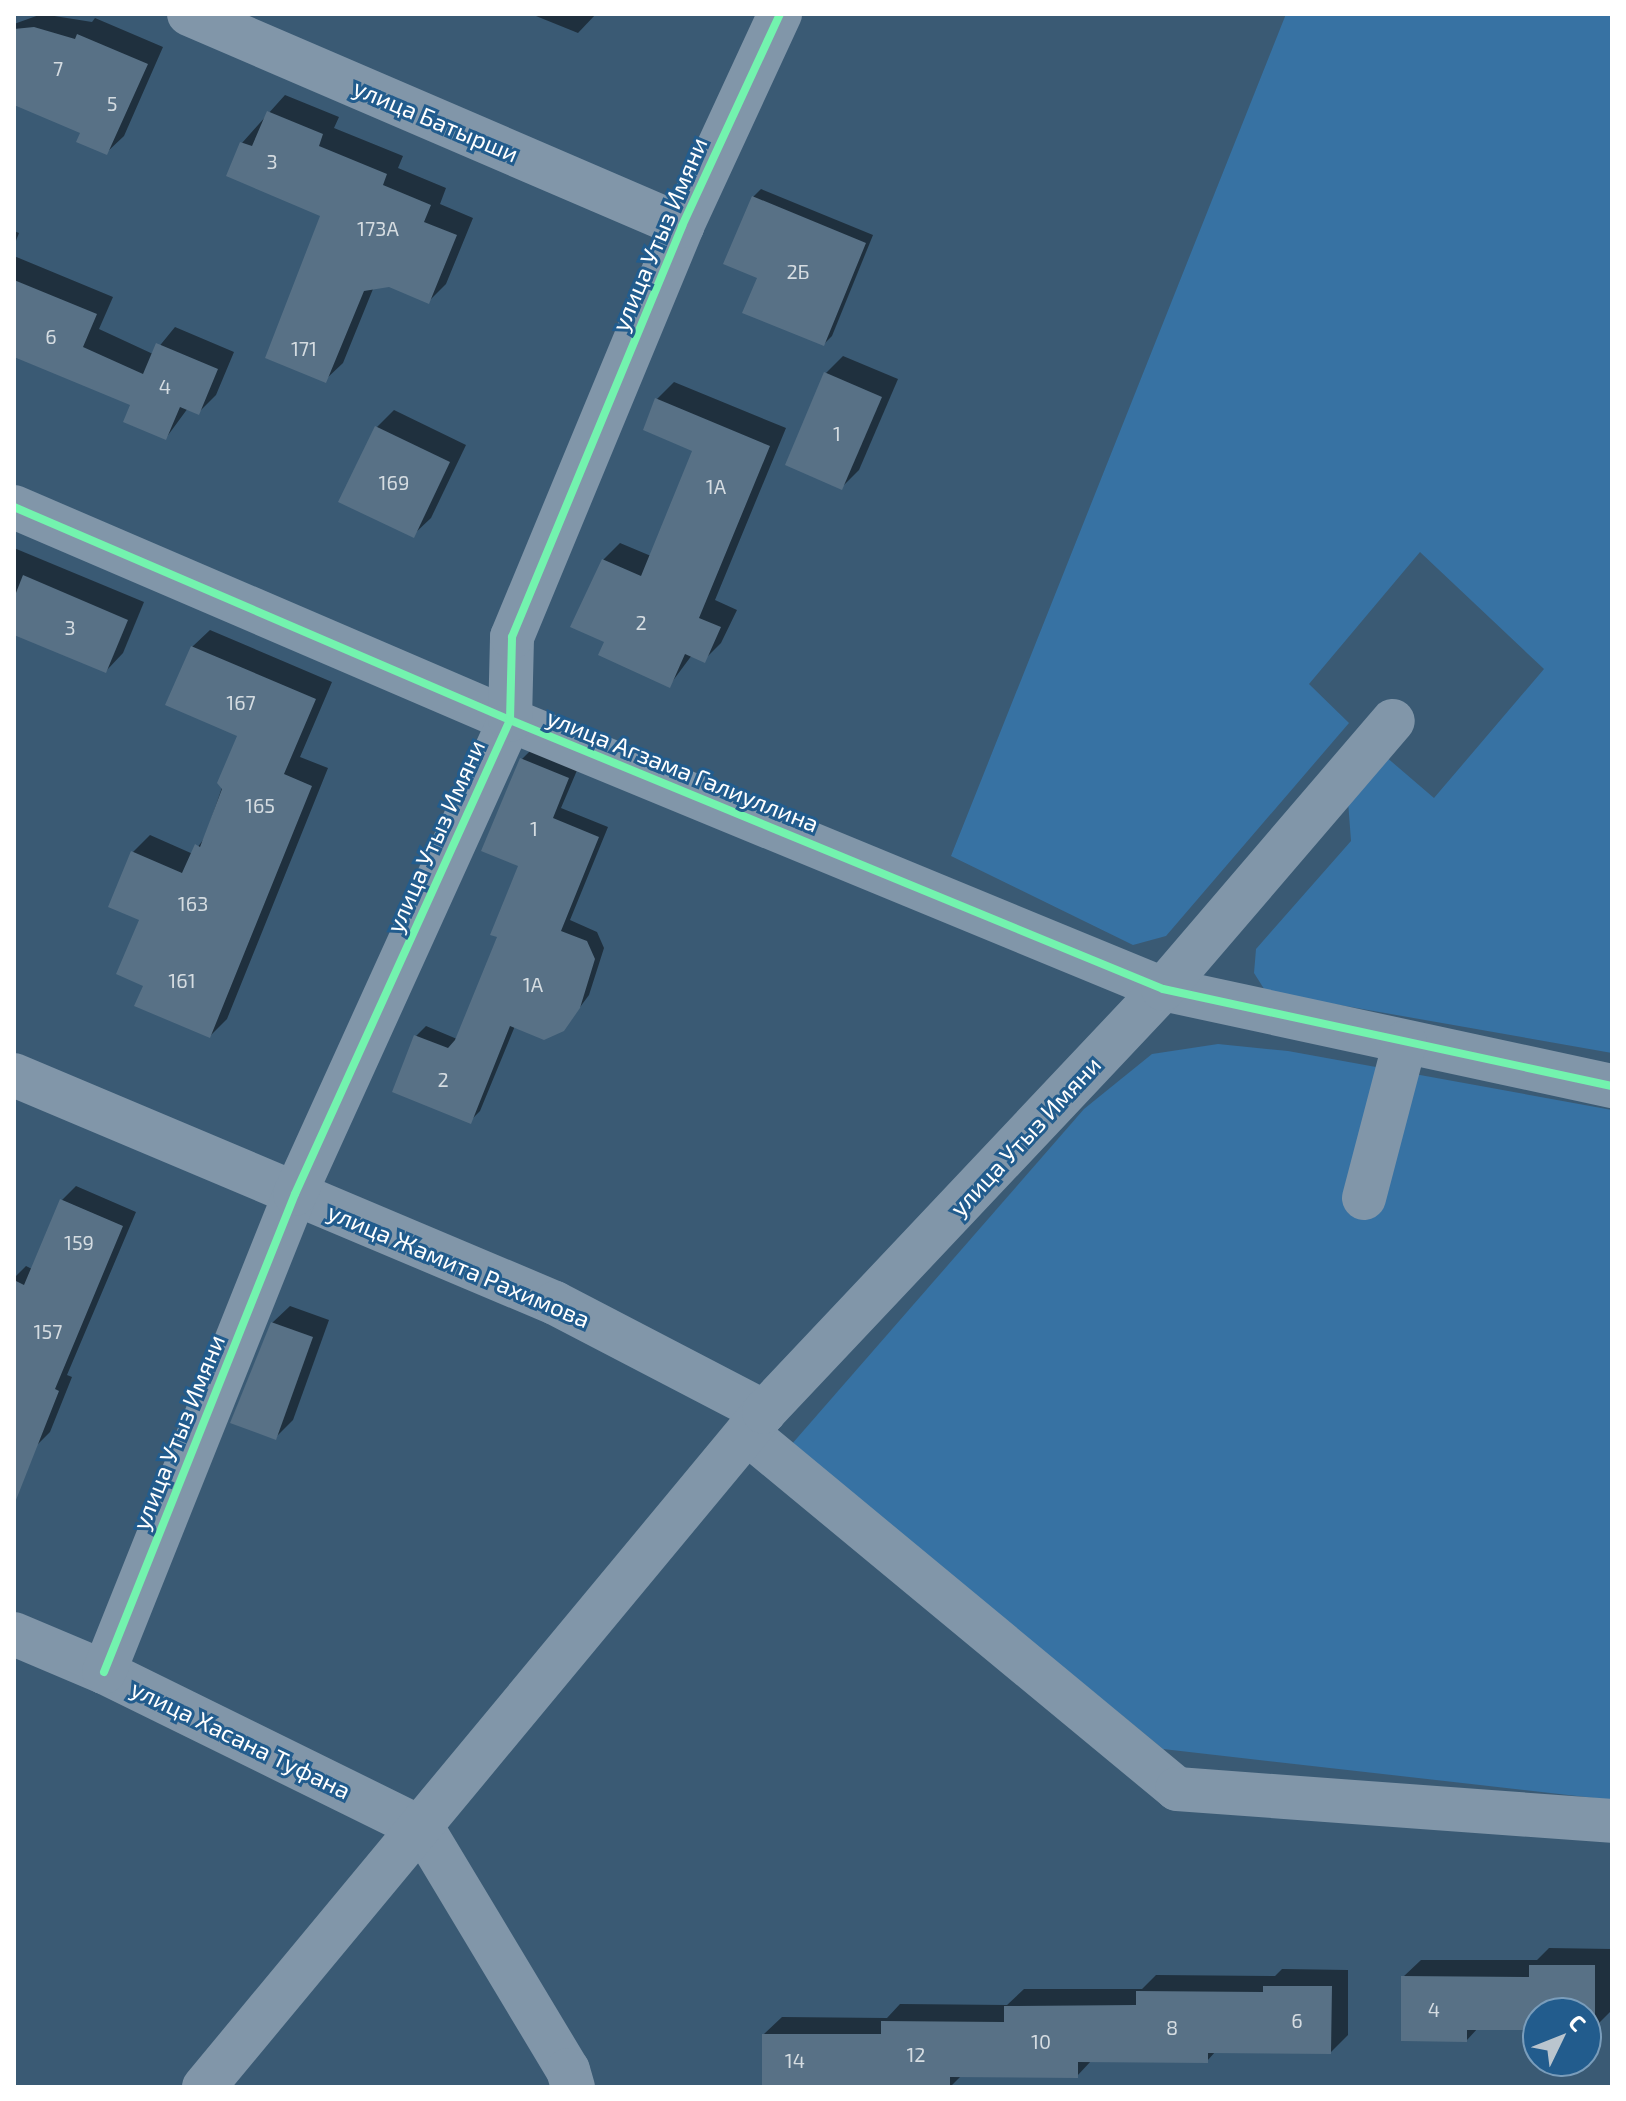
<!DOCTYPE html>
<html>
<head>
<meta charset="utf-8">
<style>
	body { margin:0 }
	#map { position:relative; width:1626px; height:2101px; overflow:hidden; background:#3a5a74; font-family:"Exo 2",sans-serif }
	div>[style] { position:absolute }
	.green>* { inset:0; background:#3772a3 }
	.shadow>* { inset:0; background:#0007 }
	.building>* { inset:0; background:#587186 }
	.minor>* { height:44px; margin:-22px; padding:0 22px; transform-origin:22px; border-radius:22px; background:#8196a9 }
	.cycleway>* { height:8px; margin:-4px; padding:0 4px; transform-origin:4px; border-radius:4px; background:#73f3ae }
	span { translate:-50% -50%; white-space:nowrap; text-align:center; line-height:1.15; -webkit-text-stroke:6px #225c8d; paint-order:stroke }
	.number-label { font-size:20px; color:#d5dce1 }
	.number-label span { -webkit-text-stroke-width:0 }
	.street-label { font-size:24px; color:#fff }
	.frame { position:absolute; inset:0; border:16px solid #fff; pointer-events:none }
	.north { position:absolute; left:1522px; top:1997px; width:80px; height:80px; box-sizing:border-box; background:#225c8d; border:2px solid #7a9dbb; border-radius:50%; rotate:47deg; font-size:22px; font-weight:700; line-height:32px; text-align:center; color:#fff }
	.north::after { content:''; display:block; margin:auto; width:28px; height:36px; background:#bac5ce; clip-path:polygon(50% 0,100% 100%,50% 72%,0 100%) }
</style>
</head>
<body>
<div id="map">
	<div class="green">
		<div style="clip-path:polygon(1286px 14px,1612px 14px,1612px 1053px,1266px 992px,1254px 973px,1256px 949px,1351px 841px,1348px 801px,1385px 756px,1434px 798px,1544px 669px,1420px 552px,1309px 684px,1349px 723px,1166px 936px,1133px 945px,951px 856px)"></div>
		<div style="clip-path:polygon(1218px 1044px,1288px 1051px,1612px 1110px,1612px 1800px,1163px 1749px,791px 1445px,1084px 1109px,1152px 1054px)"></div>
	</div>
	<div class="shadow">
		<div style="clip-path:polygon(42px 14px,92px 22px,95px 18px,163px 47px,124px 136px,106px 153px,83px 132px,14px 102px,14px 24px)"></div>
		<div style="clip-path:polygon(531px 14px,596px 14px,578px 33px)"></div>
		<div style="clip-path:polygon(285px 95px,339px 117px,334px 128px,403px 156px,398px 168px,446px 188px,440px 204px,473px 218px,446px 284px,428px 302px,389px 285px,373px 289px,343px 363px,325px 380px,323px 215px,228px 175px,242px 143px)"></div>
		<div style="clip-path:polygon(761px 189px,873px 235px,832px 336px,824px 344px,760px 276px,753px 197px)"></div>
		<div style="clip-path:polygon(14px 231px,19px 233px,14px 246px)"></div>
		<div style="clip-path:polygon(14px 256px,113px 297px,99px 329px,153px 354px,175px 327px,234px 352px,216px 395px,199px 412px,188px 408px,166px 438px,132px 404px,14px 354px)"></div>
		<div style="clip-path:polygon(843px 356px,898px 379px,859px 470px,842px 487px,826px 373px)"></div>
		<div style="clip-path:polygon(674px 382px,786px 428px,715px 600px,737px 610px,721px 643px,704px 660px,692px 655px,669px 686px,607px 641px,603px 560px,620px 543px,651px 556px,695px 450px,657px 399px)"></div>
		<div style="clip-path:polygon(394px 410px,466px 445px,431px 518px,413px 535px,377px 427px)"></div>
		<div style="clip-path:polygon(14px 548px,144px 602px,123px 653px,106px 671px,14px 633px)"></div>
		<div style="clip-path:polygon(210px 630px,332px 682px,300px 757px,328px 768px,227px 1019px,210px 1036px,146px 985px,133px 852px,150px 835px,193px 854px,205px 837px,240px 735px,192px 647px)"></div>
		<div style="clip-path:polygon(532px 749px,578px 768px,561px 808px,608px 827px,570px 920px,597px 932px,604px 948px,589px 995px,563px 1030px,515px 1026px,480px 1111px,470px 1121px,416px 1036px,426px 1026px,457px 1039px,500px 936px,521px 865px,484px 850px,522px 759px)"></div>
		<div style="clip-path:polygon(76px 1186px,136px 1212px,67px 1375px,72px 1377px,50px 1432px,36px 1446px,14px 1437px,14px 1278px,26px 1266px,32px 1269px,62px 1200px)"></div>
		<div style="clip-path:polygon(290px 1306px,329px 1320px,293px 1420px,276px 1437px,272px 1323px)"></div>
		<div style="clip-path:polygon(1549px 1948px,1612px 1949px,1611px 2011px,1594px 2028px,1586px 2028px,1586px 2013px,1538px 2013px,1538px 2028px,1478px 2028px,1467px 2040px,1403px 1977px,1421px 1960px,1537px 1960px)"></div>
		<div style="clip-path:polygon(1282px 1969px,1348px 1970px,1348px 2035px,1331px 2052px,1216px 2051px,1207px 2061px,1092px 2060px,1077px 2076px,962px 2075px,950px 2087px,764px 2087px,764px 2034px,782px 2017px,887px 2018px,900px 2004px,1007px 2005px,1024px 1989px,1142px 1989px,1156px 1975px,1275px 1976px)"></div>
	</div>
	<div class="building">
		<div style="clip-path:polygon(34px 27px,75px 39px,77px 34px,148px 64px,107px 155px,76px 142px,80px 133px,14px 105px,14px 29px)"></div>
		<div style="clip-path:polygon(267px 111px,323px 134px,319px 146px,387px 174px,383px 185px,431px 205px,424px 222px,457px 235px,429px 304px,389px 287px,364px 291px,326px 383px,265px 358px,320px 216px,226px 176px,240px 142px,252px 146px)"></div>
		<div style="clip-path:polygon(752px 196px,866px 243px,824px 346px,742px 313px,757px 278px,723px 264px)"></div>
		<div style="clip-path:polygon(14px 280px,97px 314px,83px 347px,143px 374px,156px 343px,218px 369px,199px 415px,180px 407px,166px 440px,123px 422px,130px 405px,14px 357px)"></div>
		<div style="clip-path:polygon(824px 372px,882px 397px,842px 490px,785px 465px)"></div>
		<div style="clip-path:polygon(655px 398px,770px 446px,699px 618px,721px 627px,705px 663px,685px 654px,670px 688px,598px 655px,604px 642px,570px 627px,602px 559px,641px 576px,692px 451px,643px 430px)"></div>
		<div style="clip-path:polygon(375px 426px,450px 462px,414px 538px,338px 502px)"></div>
		<div style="clip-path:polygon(23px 575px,128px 620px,106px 673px,14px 635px,14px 598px)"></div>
		<div style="clip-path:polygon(191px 646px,316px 699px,284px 774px,312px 786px,210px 1038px,134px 1006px,143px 986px,116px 974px,139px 920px,108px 907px,131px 851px,182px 873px,195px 844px,200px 847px,222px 789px,217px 783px,237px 736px,165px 705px)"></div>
		<div style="clip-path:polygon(520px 758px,569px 778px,553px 818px,599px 837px,561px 931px,587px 941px,595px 959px,580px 1008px,564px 1031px,544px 1040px,510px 1026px,471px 1124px,392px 1092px,414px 1035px,448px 1048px,455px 1040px,497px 937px,490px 935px,518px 866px,481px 851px)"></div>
		<div style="clip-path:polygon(60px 1199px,123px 1226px,55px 1389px,59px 1391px,16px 1500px,14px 1280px,24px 1285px)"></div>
		<div style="clip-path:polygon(271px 1322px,313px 1337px,276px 1440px,230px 1423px)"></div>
		<div style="clip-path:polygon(1529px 1965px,1595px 1965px,1595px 2030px,1586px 2030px,1586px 2013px,1538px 2013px,1538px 2030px,1467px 2030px,1467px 2042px,1401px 2041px,1401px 1976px,1529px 1977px)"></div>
		<div style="clip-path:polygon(1263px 1986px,1332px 1986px,1331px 2054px,1208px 2053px,1208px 2063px,1078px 2062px,1078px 2078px,950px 2077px,950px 2087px,762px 2087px,762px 2034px,881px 2034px,881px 2021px,1004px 2022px,1004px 2006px,1136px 2005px,1136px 1991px,1263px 1992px)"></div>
	</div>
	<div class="minor">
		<div style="left:189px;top:14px;width:537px;rotate:23.27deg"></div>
		<div style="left:14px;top:507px;width:540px;rotate:23.24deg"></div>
		<div style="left:510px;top:720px;width:706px;rotate:22.39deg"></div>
		<div style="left:1163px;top:989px;width:459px;rotate:12.2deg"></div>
		<div style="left:14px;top:1075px;width:587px;rotate:22.85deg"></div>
		<div style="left:555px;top:1303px;width:236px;rotate:27.5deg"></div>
		<div style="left:1364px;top:1198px;width:161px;rotate:-75.3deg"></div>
		<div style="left:747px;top:1433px;width:558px;rotate:39.62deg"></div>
		<div style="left:1177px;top:1789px;width:436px;rotate:4.2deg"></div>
		<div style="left:14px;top:1634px;width:98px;rotate:22.9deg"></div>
		<div style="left:104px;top:1672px;width:356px;rotate:26.2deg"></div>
		<div style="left:423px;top:1829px;width:281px;rotate:59deg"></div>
		<div style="left:568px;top:2070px;width:18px;rotate:74deg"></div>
		<div style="left:104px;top:1672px;width:515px;rotate:-68.22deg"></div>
		<div style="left:295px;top:1194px;width:520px;rotate:-65.6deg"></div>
		<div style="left:510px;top:720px;width:83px;rotate:-88.6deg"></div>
		<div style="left:512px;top:637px;width:445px;rotate:-67.5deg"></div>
		<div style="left:682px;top:226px;width:234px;rotate:-65.2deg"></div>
		<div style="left:204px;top:2087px;width:877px;rotate:-50.32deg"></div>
		<div style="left:764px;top:1412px;width:581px;rotate:-46.67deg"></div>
		<div style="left:1163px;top:989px;width:353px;rotate:-49.4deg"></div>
	</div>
	<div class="cycleway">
		<div style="left:14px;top:507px;width:540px;rotate:23.24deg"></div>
		<div style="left:510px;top:720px;width:706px;rotate:22.39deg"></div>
		<div style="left:1163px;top:989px;width:459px;rotate:12.2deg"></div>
		<div style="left:104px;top:1672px;width:515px;rotate:-68.22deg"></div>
		<div style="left:295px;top:1194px;width:520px;rotate:-65.6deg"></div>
		<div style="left:510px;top:720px;width:83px;rotate:-88.6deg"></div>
		<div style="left:512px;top:637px;width:445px;rotate:-67.5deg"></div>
		<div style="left:682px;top:226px;width:234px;rotate:-65.2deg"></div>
	</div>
	<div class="number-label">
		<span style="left:58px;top:68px">7</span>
		<span style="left:112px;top:103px">5</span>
		<span style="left:272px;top:161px">3</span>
		<span style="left:378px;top:228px">173А</span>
		<span style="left:798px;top:271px">2Б</span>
		<span style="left:51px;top:336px">6</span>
		<span style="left:304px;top:348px">171</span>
		<span style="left:165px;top:386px">4</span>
		<span style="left:837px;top:433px">1</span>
		<span style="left:394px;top:482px">169</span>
		<span style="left:716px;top:486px">1А</span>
		<span style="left:641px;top:622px">2</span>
		<span style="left:70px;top:627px">3</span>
		<span style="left:241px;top:702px">167</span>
		<span style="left:260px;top:805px">165</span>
		<span style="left:534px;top:828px">1</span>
		<span style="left:193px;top:903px">163</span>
		<span style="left:182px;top:980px">161</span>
		<span style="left:533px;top:984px">1А</span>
		<span style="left:443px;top:1079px">2</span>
		<span style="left:79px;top:1242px">159</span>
		<span style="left:48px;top:1331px">157</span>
		<span style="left:1434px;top:2009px">4</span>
		<span style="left:1297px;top:2020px">6</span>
		<span style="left:1172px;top:2027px">8</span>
		<span style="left:1041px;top:2041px">10</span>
		<span style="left:916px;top:2054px">12</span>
		<span style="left:795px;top:2060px">14</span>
	</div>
	<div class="street-label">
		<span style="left:436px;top:120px;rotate:23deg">улица Батырши</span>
		<span style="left:659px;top:234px;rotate:-67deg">улица Утыз Имяни</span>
		<span style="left:683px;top:770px;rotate:22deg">улица Агзама Галиуллина</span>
		<span style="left:435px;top:836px;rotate:-66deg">улица Утыз Имяни</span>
		<span style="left:1025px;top:1136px;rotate:-47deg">улица Утыз Имяни</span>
		<span style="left:459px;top:1265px;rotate:23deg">улица Жамита Рахимова</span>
		<span style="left:178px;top:1432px;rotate:-68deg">улица Утыз Имяни</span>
		<span style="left:241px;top:1739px;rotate:26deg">улица Хасана Туфана</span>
	</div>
	<div class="frame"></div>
	<div class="north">С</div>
</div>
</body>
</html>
